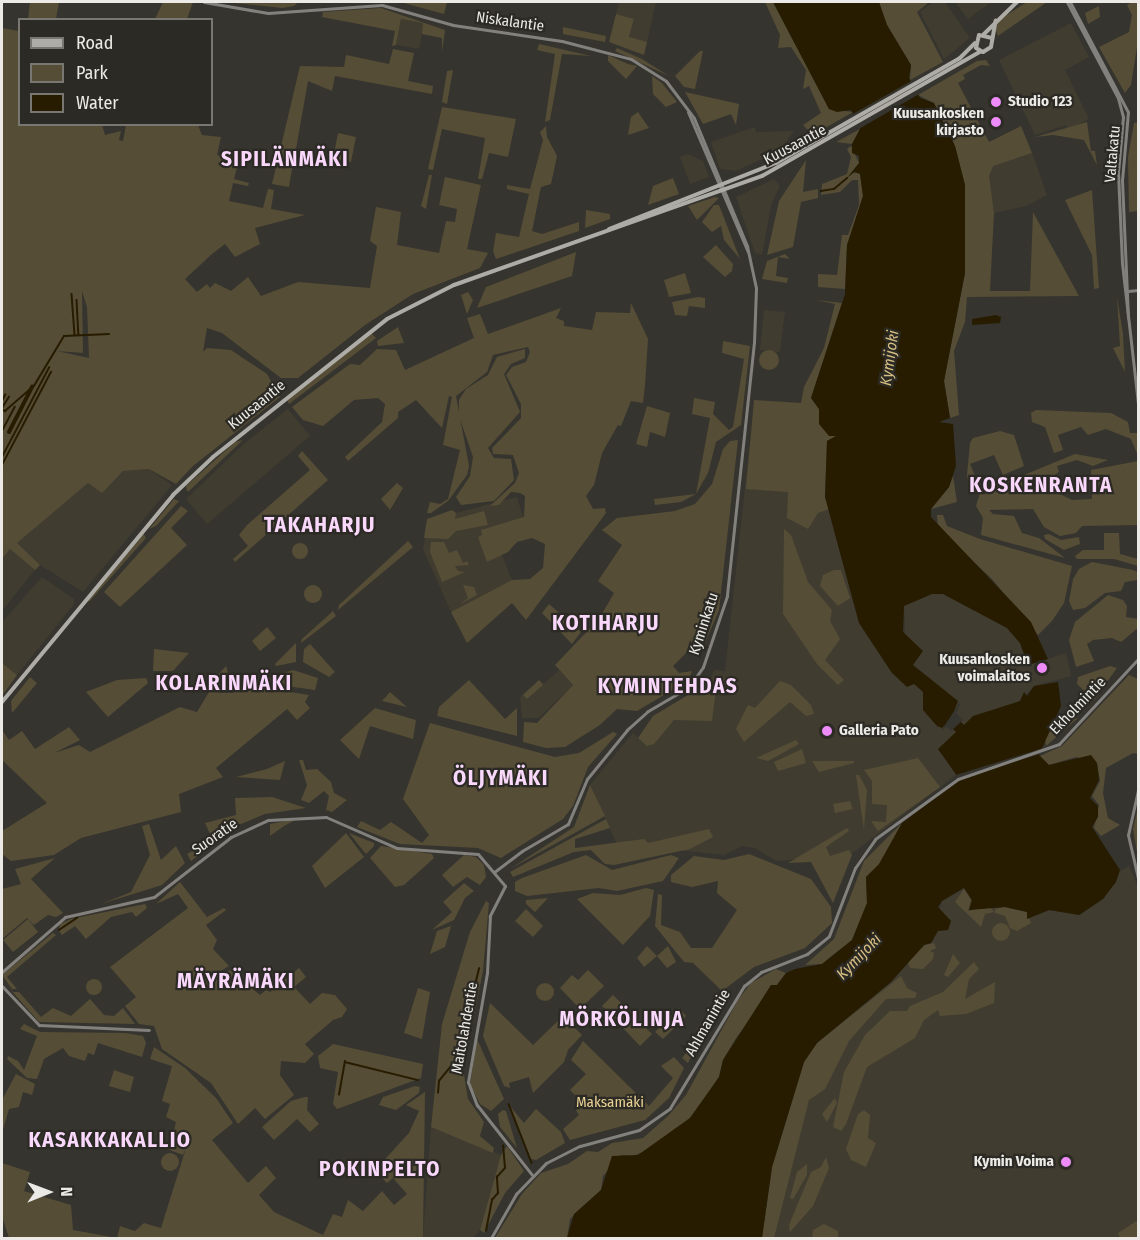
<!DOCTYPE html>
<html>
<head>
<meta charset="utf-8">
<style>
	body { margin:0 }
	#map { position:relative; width:1140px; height:1240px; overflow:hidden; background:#36342e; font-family:"Fira Sans Condensed",sans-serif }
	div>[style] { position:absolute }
	.built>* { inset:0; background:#413c30 }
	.green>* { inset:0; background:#554d36 }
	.round { border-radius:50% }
	.water>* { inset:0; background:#271c00 }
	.pier>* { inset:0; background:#36342e }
	.stream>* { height:1.5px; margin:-0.75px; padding:0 0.75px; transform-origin:0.75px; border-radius:0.75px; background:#271c00 }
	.canal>* { height:4px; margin:-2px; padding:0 2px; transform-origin:2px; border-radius:2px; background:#271c00 }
	.tertiary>* { height:3px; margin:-1.5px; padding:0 1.5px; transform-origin:1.5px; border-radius:1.5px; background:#82817e }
	.secondary>* { height:4px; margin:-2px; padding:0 2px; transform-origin:2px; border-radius:2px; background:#aeaca7 }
	.dots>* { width:16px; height:16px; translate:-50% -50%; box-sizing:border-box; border:3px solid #2c2a24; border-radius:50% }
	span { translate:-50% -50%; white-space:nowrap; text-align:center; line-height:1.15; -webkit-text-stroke:4.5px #2c2a24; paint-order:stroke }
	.street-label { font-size:15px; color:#ebeae6 }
	.poi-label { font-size:15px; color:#ebeae6; font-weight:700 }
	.left { translate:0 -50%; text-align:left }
	.right { translate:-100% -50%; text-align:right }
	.park-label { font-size:15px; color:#ead296 }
	.water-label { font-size:16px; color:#d6be82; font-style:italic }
	.district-label { font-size:21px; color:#f9d8fc; font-weight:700; letter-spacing:1.5px }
	.frame { position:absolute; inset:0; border:3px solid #ebeae6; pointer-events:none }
	.legend { position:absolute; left:18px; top:18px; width:195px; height:108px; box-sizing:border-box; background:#2c2a24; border:2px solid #787772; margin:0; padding:8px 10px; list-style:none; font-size:18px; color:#ebeae6 }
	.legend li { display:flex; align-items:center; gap:12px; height:30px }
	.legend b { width:30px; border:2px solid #787772 }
	.north { position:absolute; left:18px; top:1162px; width:60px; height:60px; -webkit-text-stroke:4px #2c2a24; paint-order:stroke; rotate:89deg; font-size:16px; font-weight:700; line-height:24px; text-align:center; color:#ebeae6 }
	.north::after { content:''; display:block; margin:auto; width:21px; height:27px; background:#ebeae6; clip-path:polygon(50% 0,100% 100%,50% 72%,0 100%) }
</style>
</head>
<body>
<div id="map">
	<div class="built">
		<div style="clip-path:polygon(619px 2px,656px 2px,647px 42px,629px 38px,634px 19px,616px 14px)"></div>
		<div style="clip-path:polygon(933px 2px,945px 2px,970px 38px,944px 59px,920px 12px)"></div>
		<div style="clip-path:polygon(955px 2px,991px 2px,968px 19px)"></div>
		<div style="clip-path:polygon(401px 19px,424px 23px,419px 49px,396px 45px)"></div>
		<div style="clip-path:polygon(1071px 23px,1089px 57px,1065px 70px,1089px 119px,1068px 130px,1066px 125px,1035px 135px,999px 60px)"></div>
		<div style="clip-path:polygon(755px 127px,756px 132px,794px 131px,779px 151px,736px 171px,720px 169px,711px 142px)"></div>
		<div style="clip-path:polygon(1032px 153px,1047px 195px,1026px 206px,994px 213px,988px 175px,992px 166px)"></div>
		<div style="clip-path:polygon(687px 154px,703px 161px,709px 177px,690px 184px,680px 157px)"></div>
		<div style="clip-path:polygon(774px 179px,780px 186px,771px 205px,762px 255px,755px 253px,736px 197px)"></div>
		<div style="clip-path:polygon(764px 310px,785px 312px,780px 352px,760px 350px)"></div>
		<div style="clip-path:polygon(288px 409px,310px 436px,207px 524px,186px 499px,247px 441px)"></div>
		<div style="clip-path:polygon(750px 442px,825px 497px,859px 623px,892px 673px,905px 635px,904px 606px,932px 594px,943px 594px,1007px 628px,1020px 643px,1028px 665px,1066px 653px,1071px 676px,1034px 686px,1020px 701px,975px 717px,938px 749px,956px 775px,850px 855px,776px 861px,755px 848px,742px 846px,724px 855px,676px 850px,621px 853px,590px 785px,633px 733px,648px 746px,674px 720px,707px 714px,701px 685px,709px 684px,714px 670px,725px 671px)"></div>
		<div style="clip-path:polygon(149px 469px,172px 485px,83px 592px,40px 565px,16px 543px,88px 483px,102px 492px,123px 471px)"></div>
		<div style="clip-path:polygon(517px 497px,527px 530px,498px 545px,512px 580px,451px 612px,423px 549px,429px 520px)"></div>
		<div style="clip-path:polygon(10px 549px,35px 570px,2px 611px,2px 559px)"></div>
		<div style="clip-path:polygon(42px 577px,74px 599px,74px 604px,17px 675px,2px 663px,2px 622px)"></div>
		<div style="clip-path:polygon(559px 670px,573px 685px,539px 718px,522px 718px,520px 697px,539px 680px,544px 684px)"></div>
		<div style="clip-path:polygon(1129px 866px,1138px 887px,1138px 1238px,763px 1238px,817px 1043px,891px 982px,924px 945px,931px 943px,938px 931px,948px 930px,951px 921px,939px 912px,942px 901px,964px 888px,972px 900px,970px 910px,1005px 907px,1027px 912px,1028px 918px,1050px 910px,1080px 915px,1104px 898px,1117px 873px)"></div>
		<div style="clip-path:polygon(431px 1127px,501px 1155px,480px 1230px,473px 1238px,423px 1238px)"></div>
	</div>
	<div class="green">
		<div style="clip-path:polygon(30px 2px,59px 2px,56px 19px,28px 19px)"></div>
		<div style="clip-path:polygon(163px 2px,193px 2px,187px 19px,155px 19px)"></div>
		<div style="clip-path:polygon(225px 2px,298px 2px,294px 6px,282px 8px)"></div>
		<div style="clip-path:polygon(400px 2px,447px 2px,444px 14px)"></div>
		<div style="clip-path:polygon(765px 2px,773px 2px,829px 109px,853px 112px,813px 135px,803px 125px,821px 113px,809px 86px,803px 89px,806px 70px,791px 47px,778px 48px,780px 35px)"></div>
		<div style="clip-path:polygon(879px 2px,929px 2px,917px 12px,943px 62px,910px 80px,911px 65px,887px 25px)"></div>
		<div style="clip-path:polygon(1027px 2px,1047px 2px,998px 36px,995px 29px,999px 20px)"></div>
		<div style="clip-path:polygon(1132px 2px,1138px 2px,1138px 41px,1131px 85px,1125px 93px,1099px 47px,1129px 32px,1132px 15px,1127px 5px)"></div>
		<div style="clip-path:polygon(1099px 6px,1100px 17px,1088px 24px,1085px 13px)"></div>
		<div style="clip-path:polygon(381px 8px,445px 30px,442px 52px,442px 38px,422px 34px,423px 23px,401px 19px,396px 45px,392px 46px,395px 31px,322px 17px,323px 12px)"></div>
		<div style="clip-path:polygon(616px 14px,634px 19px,629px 37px,647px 42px,644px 55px,609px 42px)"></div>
		<div style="clip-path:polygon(563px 27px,606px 36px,605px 42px,563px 34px)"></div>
		<div style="clip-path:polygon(evenodd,2px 28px,19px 31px,20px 124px,102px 125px,105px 135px,121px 131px,119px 140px,123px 141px,126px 125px,198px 125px,202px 135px,221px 137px,217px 155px,239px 160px,234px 179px,249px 183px,248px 186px,233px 183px,229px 201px,263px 208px,268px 189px,274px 190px,271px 209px,305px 215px,255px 228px,260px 244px,235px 257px,225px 244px,212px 254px,185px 279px,197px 292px,207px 284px,210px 288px,215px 283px,231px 291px,248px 277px,261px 296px,298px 282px,370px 288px,377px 246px,370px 241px,376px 207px,401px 212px,397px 245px,439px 253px,446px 221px,455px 222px,457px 209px,439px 205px,445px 177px,481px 185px,467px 249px,488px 253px,480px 268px,413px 294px,365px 325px,298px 378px,281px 378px,222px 333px,207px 328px,203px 352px,207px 348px,231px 350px,267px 374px,280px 397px,193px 466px,176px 484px,149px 469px,123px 471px,102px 493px,88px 483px,17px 543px,40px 565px,35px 570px,10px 549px,2px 559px,2px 28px,82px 291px,87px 307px,89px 358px,57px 351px,83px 353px,82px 291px)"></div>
		<div style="clip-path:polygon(539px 44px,591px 56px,562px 54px,550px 120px,545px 122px,555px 54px,537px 50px)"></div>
		<div style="clip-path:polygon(617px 48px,642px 59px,669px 76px,615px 51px)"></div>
		<div style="clip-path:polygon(393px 49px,414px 53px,408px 81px,433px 86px,432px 94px,335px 76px,332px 91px,308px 81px,296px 149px,313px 154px,295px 151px,289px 187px,272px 184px,300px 66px,344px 67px,346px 55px,389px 64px)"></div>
		<div style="clip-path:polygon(700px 51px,703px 51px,695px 89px,684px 87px,675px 76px)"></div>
		<div style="clip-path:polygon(608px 55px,628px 64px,637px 66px,626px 79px,608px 61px)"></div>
		<div style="clip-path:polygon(986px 60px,990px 66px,981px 65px,963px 75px,965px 79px,958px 83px,989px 142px,1021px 126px,1032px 153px,993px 166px,989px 176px,994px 213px,990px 291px,1030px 291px,1033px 212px,1079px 296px,967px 297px,965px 322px,954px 351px,959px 415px,950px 418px,944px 381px,965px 273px,965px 185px,955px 146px,934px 103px,918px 95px,977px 61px)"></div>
		<div style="clip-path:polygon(453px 70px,447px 104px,442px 102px,447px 71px)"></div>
		<div style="clip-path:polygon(652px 76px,662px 83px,677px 102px,666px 107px,653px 94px)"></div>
		<div style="clip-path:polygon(685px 92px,739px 104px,736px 125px,731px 114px,703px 124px)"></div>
		<div style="clip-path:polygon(442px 107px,516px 119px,508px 157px,489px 153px,482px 179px,478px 179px,485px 138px,442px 129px,433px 170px,428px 169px)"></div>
		<div style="clip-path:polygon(638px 112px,649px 128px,628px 135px,631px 117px)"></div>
		<div style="clip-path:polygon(1087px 122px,1091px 151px,1095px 151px,1097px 165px,1084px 140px,1053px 135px,1035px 137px)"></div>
		<div style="clip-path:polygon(1138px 122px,1138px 211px,1129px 212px,1128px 157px,1134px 123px)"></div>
		<div style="clip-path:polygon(546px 126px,547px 137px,557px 156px,551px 184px,541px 187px,532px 231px,542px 234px,579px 222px,579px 231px,496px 259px,493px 251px,496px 233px,519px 237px,529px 194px,507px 189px,507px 185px,530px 189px,543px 140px,540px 132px)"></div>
		<div style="clip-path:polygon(860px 129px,852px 144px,836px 142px)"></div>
		<div style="clip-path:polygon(338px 133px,356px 137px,351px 162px,333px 159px)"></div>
		<div style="clip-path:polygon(851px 146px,859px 163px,849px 176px,857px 171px,860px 174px,863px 196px,847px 245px,845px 289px,818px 287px,818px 274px,837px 275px,842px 235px,848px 235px,859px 205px,858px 180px,852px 180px,840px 192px,821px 195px,822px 184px,847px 174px,851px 157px,847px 149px)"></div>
		<div style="clip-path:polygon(806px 160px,803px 192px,818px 189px,818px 198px,801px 202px,793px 247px,767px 255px,779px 201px)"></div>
		<div style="clip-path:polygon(429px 175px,432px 175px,426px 209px,421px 206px)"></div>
		<div style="clip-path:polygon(673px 178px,679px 194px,648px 205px,653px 186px)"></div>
		<div style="clip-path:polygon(1092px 190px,1099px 288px,1094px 289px,1092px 255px,1065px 200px)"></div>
		<div style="clip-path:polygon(715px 197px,719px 198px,697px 220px,688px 206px)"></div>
		<div style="clip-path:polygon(714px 205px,719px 205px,740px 259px,724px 240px,721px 226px,712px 232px,702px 222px)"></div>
		<div style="clip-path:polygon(586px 210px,610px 214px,610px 219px,585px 228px)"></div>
		<div style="clip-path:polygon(716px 245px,733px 264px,732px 271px,725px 277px,703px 257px)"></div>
		<div style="clip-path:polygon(576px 252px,572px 276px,477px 308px,486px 287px)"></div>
		<div style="clip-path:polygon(785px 254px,790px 259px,778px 257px,776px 276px,788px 278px,787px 283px,762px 279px,767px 261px)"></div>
		<div style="clip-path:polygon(685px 273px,691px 293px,669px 297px,664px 280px)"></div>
		<div style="clip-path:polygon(468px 292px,473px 300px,467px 314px,461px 295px)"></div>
		<div style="clip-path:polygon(698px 297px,705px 298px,705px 308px,689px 306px,687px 316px,675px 315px,672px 302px)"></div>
		<div style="clip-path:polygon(1117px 297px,1123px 334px,1125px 372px,1113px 348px,1120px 346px)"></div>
		<div style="clip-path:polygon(816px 300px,842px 303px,811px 398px,819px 409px,819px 424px,836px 436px,827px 441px,825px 497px,829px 509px,818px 513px,808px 529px,787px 518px,788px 492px,746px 489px,754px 400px,801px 403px,804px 387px,824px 348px,835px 304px)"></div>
		<div style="clip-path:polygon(631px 303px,648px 339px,645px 385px,643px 403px,631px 401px,621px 426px,618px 425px,602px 453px,594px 485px,586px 496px,593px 509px,605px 508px,606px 513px,526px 620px,512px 603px,467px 643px,451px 612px,512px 580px,530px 579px,543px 568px,545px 544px,532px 538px,517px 542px,508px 552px,487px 562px,478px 537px,482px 535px,481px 530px,524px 517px,525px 496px,520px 493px,511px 492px,499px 505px,490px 506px,515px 483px,519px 473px,513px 455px,493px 454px,492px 448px,521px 418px,521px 404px,506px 375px,512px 367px,526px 362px,530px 352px,528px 347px,493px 355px,487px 372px,456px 396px,469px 466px,467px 475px,448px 501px,431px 513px,427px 513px,430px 502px,440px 504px,448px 499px,460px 450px,443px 445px,452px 397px,449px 396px,442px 428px,416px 400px,398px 412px,398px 418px,348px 461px,345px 457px,382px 422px,385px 404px,378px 398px,354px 400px,323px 426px,303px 420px,292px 407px,350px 364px,360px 365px,377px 349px,396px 350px,405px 370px,474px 338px,467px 318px,480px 314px,488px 334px,561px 308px,556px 318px,564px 321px,564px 326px,592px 330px,596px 312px,630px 313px)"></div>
		<div style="clip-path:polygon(398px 327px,404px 343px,378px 346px,377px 341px)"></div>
		<div style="clip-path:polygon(371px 333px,376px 338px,289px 404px,287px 400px)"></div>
		<div style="clip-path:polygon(723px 341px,750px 346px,741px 425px,716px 442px,708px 473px,696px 494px,681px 502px,655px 505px,654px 499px,696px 494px,710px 418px,692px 414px,694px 398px,715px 402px,713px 414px,729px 430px,733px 427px,744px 359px,722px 353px)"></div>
		<div style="clip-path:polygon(525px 349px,525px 358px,511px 364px,504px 374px,520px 412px,488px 448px,494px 458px,511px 459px,514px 480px,494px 501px,461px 505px,456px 497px,470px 476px,473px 457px,459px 416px,459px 400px,466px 389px,488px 375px,497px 357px)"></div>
		<div class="round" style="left:759px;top:350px;width:20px;height:20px"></div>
		<div style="clip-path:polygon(647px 406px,670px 413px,665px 437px,650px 432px,647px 447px,636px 444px)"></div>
		<div style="clip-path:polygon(1036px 410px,1111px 413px,1128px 422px,1130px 433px,1137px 433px,1138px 456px,1131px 439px,1106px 429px,1088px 435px,1081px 427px,1058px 435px,1063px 450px,1054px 453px,1045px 427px,1032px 422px,1031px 413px)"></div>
		<div style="clip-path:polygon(1000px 431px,1014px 435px,1024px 466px,1003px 475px,994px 455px,970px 464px,979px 485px,970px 489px,967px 475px,970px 443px,973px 438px)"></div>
		<div style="clip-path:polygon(243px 440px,189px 491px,187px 491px,186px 486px,235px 442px)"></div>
		<div style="clip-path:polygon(738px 440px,719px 610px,705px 643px,687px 652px,673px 666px,679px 673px,692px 671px,689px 680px,637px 711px,617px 709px,600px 725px,565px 747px,546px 748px,523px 742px,524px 722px,537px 723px,573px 685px,555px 665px,599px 619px,614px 593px,598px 581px,622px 545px,602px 530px,617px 518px,675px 511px,695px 504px,712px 484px,723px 449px,730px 441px)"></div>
		<div style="clip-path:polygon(302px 451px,328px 480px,235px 562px,233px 559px,248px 546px,239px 535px,247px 525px,310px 470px,298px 456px)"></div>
		<div style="clip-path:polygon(1075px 454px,1108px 460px,1093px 466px,1077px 460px,1057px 466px,1059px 472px,1051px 477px,1058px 493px,1072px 500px,1092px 499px,1091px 470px,1138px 461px,1138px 525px,1082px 526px,1076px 533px,1060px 536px,1044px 527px,1033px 509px,989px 510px,993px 514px,1014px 516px,1022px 533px,1039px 538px,1065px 558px,981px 535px,983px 518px,976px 506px,980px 493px)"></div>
		<div style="clip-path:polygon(953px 476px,957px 502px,931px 509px,949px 487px)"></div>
		<div style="clip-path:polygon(397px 483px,403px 488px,390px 510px,381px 499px)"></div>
		<div style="clip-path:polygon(174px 499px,179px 501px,156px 526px,149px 529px)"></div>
		<div style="clip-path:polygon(181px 506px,188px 511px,171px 528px,187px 545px,120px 607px,104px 592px)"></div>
		<div style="clip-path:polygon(452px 510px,456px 513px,455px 519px,484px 511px,488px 525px,456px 531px,448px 539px,424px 538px,427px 519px)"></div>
		<div style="clip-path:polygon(937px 515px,943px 515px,947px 526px,980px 539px,1072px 566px,1064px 603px,1052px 621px,1038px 635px,992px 579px,938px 529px)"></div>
		<div style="clip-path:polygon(784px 529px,791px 535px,808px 582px,832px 610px,830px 621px,840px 639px,825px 660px,844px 680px,838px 685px,817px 664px,783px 614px)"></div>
		<div style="clip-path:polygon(143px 533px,146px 538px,89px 602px,88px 600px)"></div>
		<div style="clip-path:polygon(1104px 533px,1119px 533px,1120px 554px,1138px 559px,1138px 566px,1114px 559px,1077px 559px,1075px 556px,1083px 550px,1104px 550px)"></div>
		<div style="clip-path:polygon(1049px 534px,1061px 540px,1079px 537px,1080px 544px,1064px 550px,1045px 539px,1044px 535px)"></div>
		<div style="clip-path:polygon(408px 541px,413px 547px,338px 610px,339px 605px)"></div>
		<div style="clip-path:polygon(431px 542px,444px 542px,449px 553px,457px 550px,463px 563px,467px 561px,469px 565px,455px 566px,458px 571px,465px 572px,442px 582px,430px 552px)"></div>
		<div class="round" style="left:292px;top:543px;width:16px;height:16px"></div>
		<div style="clip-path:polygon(1092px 562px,1133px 570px,1138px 572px,1138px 580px,1125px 582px,1121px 591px,1105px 593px,1085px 608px,1073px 610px,1069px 601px,1073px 579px,1079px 569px)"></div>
		<div style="clip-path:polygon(834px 570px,841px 570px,850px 598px,838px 606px,820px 586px,823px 575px)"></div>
		<div style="clip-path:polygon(463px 585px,474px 587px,477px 595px,460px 604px,468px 598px)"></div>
		<div class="round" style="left:304px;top:585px;width:18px;height:18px"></div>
		<div style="clip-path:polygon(1108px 595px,1123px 600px,1127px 606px,1126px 617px,1138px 619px,1138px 628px,1121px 642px,1112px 638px,1093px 640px,1087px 644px,1094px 661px,1076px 667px,1069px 640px,1075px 622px)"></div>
		<div style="clip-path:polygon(549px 604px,581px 632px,572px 644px,542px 613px)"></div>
		<div style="clip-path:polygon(333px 611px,336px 616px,301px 643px,302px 639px)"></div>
		<div style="clip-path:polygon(267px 627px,276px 638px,260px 651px,252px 641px)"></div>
		<div style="clip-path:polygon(296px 643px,296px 662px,276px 666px,275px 664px)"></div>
		<div style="clip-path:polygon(310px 644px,335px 672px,329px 677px,303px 662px,304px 649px)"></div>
		<div style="clip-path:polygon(154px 649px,189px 653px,173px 671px,153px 671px)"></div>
		<div style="clip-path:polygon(2px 663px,17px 675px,2px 696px)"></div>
		<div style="clip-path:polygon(226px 666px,232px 686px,215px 685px,214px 679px)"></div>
		<div style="clip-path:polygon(1110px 666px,1117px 668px,1094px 700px,1077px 684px,1078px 677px)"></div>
		<div style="clip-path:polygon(293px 670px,318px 678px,315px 690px,258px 682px)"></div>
		<div style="clip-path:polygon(1129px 675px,1138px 679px,1138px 754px,1133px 753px,1106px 768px,1103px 793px,1108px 818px,1120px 825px,1101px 836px,1094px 828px,1099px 805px,1092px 796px,1100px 781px,1097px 763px,1076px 757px,1049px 765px,1040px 756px,1062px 746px)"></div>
		<div style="clip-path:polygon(30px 677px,37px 683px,12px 713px,11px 701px)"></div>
		<div style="clip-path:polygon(146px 678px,148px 683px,108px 717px,86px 692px,117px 680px)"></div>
		<div style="clip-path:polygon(720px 678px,731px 680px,716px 689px,712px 721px,674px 720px,654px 744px,647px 746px,638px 738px,653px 716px,703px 686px,716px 685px)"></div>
		<div style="clip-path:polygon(469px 680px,505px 719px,517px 708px,517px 736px,437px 716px,439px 707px)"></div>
		<div style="clip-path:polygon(539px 680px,543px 685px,527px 699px,523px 695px)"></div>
		<div style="clip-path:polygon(780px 681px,791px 685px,811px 705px,814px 714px,806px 716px,790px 702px,744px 742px,736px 729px,748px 705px,755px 708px)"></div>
		<div style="clip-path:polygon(253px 686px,309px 695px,305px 702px,310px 708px,297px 720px,287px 709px,216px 768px,223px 777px,179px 794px,181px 812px,81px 838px,54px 855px,11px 861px,2px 854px,2px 831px,47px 803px,2px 760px,2px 730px,9px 740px,22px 731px,35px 749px,69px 727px,80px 740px,54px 753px,79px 745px,90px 752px,180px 707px,197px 712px,209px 692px,232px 693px)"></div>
		<div style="clip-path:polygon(390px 692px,407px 707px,382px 701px)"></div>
		<div style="clip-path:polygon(375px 708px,416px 720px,413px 739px,370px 726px,359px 759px,340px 740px)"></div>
		<div style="clip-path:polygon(1074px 715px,1077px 719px,1046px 746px,1045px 739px,1058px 717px,1065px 721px)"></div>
		<div style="clip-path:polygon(430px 723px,555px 757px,579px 753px,613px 732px,617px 734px,588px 767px,573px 806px,563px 819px,501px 858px,478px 848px,400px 844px,357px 827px,361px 821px,380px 830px,391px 822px,422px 843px,429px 835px,403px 799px)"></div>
		<div style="clip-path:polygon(796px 740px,799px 744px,768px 761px,756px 758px)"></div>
		<div style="clip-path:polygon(802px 749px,806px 763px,778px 771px,774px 762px)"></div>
		<div style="clip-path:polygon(918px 758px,940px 787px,878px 831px,871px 821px,886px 822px,887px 805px,872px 804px,872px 781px,864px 770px)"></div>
		<div style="clip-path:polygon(299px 760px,303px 760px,306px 770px,317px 769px,331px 782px,334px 793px,347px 800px,332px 812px,326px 810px,329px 796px,324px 791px,309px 803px,301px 800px,307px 785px)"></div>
		<div style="clip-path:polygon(285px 761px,280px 780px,236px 777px,267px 769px)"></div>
		<div style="clip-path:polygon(812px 761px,854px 761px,854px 763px,819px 772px)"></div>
		<div style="clip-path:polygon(856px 775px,859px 775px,867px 790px,864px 830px)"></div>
		<div style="clip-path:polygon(590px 785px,605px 816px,510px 869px,574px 827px)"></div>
		<div style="clip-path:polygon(272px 797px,306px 808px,265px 814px,236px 826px,191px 861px,187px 854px,213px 840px,205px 823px,236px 815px,235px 798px)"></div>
		<div style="clip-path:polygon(850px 801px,853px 809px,835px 813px,833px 804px)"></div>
		<div style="clip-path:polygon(1138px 807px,1138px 858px,1133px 829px)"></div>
		<div style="clip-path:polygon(297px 819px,284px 826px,270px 836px,270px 824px)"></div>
		<div style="clip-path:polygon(606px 819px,610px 828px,575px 839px,575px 848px,644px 839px,648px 843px,709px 829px,713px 837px,690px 849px,614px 865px,605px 864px,591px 850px,574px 852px,513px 877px,510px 872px)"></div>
		<div style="clip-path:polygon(902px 823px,879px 865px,866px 877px,867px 903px,852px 940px,822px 964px,805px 965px,834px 939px,864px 861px)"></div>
		<div style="clip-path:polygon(149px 824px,161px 860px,176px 846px,185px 863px,162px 885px,101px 904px,131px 892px,150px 855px,142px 826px)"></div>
		<div style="clip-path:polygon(847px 828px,849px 831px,826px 847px,830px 856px,849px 850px,852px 855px,833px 903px,811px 862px,788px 863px)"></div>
		<div style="clip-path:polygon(346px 833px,364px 857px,325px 888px,312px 866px)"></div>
		<div style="clip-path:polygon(349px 833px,374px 843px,374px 846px,366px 854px)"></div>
		<div style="clip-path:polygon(381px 846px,432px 854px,434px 858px,404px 885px,395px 887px,370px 858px)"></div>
		<div style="clip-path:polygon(749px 854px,811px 879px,831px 907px,832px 923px,805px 948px,754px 967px,722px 991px,693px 963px,684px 962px,655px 926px,658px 894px,662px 895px,661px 925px,680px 932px,691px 948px,712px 948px,737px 910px,717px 893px,718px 881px,692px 887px,671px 882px,671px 875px,694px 856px,724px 860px)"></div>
		<div style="clip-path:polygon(464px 855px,476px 857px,484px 865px,486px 877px,480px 885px,467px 877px,453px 887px,442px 875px)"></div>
		<div style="clip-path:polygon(586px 855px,612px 870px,671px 855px,679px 858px,663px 881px,617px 891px,599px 888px,527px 896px,515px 891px,515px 882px,522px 878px)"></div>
		<div style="clip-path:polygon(55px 858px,31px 879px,63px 913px,56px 917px,48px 915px,34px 925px,27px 918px,2px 939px,2px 889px,21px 884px,15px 869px)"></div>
		<div style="clip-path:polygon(180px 882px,207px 917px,224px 908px,226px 910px,206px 925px,217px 940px,213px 949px,229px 966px,219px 972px,221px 976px,230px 970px,260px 995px,266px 990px,270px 992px,299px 968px,306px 977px,294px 987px,310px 1004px,322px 993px,335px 995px,347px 1009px,342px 1017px,333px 1020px,305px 1044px,314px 1054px,305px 1063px,281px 1061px,280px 1075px,294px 1095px,265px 1119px,255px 1108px,238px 1124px,211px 1083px,162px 1049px,154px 1026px,139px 1024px,125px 1006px,136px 997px,110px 967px,188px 908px,178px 894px,156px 904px)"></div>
		<div style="clip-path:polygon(464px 883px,474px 891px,465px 898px,454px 920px,432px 930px,452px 912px,443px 902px)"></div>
		<div style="clip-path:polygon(646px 888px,654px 890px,650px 916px,623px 945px,577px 899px,593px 893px,620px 895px)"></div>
		<div style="clip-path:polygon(964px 889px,971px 900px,968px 911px,989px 906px,994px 912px,985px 914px,981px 927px,955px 902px)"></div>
		<div style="clip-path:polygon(548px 898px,535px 912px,526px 904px,526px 900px)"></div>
		<div style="clip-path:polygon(486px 901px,489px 903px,483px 971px,463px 1069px,468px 1099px,484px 1122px,480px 1136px,494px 1148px,493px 1153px,431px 1127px,442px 1024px,470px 932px)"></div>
		<div style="clip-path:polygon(145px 904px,147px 908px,136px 917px,132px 912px,111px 917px,86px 939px,75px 926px,62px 935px,59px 931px,60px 924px,71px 919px)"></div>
		<div style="clip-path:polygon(1004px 907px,1027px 912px,1031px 923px,1017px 931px,1010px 928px,1005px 916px,995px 913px,995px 909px)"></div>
		<div style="clip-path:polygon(526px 909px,543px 926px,533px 937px,515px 921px)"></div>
		<div style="clip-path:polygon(28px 919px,38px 932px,13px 952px,3px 940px)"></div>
		<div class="round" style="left:992px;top:923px;width:18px;height:18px"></div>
		<div style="clip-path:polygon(451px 926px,445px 947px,430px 954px,437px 931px)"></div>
		<div style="clip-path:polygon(53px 933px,56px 935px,7px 977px,17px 989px,12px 989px,2px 975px)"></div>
		<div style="clip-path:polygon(934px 943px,936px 948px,930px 951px,934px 953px,933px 959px,923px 969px,910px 968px,908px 962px,925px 945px)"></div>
		<div style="clip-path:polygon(647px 946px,657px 956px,668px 946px,676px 962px,667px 968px,657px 956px,644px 967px,637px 958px)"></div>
		<div style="clip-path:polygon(953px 954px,960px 963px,948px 977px,944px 975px)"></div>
		<div style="clip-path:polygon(974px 962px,979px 969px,969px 979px,965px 999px,995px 982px,994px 1003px,966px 1014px,940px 1016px,938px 1010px,924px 1020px,915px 1038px,867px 1067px,846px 1124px,841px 1131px,833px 1127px,844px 1072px,865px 1035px,890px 1011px,907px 1011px,910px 1006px,943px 992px)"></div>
		<div style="clip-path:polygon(776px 969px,786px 973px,736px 1038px,723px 1060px,719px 1077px,704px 1099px,690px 1118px,645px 1151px,633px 1156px,621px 1155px,603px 1176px,601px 1190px,570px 1219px,567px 1238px,495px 1238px,522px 1194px,541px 1173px,568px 1164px,587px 1151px,598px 1152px,612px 1143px,643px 1138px,668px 1116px,686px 1095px,738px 1000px,751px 983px)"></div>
		<div style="clip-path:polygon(588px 970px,604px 986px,580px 1009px,560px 988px,572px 975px,578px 980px)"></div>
		<div style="clip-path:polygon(901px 976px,907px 988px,917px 993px,915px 998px,886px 999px,849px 1041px,825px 1089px,809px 1100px,774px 1238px,762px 1238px,772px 1167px,804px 1062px,817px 1043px)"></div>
		<div class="round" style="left:86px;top:979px;width:16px;height:16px"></div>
		<div style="clip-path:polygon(2px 980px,13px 992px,19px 992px,41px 1017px,53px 1008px,71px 1016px,90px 999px,104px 1015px,114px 1016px,123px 1008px,135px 1024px,39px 1022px)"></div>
		<div class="round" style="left:536px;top:983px;width:18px;height:18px"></div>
		<div style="clip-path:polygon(418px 988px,430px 992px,422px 1039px,404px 1033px)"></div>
		<div style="clip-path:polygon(613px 995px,652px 1034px,640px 1046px,602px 1006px)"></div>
		<div style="clip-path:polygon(490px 1003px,533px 1045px,563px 1016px,582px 1035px,568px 1050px,564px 1062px,533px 1093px,529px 1077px,509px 1083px,510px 1088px,504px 1086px,483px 1036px)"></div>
		<div style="clip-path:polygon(679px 1008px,686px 1016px,663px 1039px,655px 1032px)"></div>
		<div style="clip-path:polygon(24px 1024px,40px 1032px,125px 1033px,143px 1036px,146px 1043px,142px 1057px,98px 1043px,94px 1055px,88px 1053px,85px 1061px,69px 1056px,63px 1048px,44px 1059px,37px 1079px,27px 1078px,7px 1059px,8px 1056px,18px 1061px,24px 1070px,37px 1036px,20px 1029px)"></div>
		<div style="clip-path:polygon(698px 1027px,703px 1033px,688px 1063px,682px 1058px,695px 1042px)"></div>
		<div style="clip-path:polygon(477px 1039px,504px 1099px,491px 1111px,480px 1104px,470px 1085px)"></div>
		<div style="clip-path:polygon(583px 1041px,649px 1106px,673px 1078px,661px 1066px,674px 1057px,684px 1068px,669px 1098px,645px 1120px,570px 1140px,563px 1129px,579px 1115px,576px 1110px,583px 1103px,570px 1090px,586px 1074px,571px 1060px)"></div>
		<div style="clip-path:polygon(333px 1044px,423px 1064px,421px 1078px,337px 1109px,333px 1104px,338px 1072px,320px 1068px,318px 1056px)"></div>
		<div style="clip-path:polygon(154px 1047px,185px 1068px,216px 1098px,233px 1123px,212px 1140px,248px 1183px,266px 1166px,276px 1178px,259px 1195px,274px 1212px,323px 1235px,333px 1214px,342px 1217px,348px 1200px,363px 1211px,382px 1191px,394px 1205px,407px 1194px,393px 1178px,387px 1183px,375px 1170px,409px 1133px,419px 1111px,406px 1105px,425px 1092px,423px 1238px,9px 1238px,2px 1216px,2px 1163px,30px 1172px,24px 1191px,71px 1205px,73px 1230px,117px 1238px,120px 1226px,135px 1231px,144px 1223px,161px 1228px,186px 1148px,183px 1155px,167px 1149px,171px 1137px,189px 1140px,173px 1135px,176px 1122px,166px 1117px,170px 1104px,162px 1101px,172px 1066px,150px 1059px)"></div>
		<div style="clip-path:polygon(114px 1070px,134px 1077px,130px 1092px,109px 1086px)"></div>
		<div style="clip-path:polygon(16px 1074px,35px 1084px,32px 1095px,23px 1092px,19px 1107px,9px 1109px,2px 1133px,2px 1100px)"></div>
		<div style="clip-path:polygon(415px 1086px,420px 1087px,419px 1093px,396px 1110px,379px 1105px,383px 1097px)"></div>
		<div style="clip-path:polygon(305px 1097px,308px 1097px,307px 1110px,319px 1124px,310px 1132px,297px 1119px,274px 1140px,262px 1127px,291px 1101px)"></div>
		<div style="clip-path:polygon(835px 1098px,837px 1103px,827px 1122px,822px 1114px)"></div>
		<div style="clip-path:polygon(509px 1105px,524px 1123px,536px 1109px,561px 1132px,565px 1143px,536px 1160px,531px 1159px)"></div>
		<div style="clip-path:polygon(503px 1110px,506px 1111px,517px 1148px,500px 1127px,498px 1114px)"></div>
		<div style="clip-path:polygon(864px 1110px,870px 1115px,868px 1138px,876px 1143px,866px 1167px,851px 1160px,846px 1149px,858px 1114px)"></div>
		<div style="clip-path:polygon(507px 1146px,524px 1171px,505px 1193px,484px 1233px,480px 1230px,501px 1155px)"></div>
		<div class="round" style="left:161px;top:1153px;width:18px;height:18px"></div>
		<div style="clip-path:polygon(826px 1157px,829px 1168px,813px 1206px,790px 1232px,789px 1225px,811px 1172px,821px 1167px)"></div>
		<div style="clip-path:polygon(807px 1164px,807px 1175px,793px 1199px,790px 1198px,797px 1172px)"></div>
		<div style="clip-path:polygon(1138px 1220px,1138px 1238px,1120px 1238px,1118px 1233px)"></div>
		<div style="clip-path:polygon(824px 1224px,838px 1231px,838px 1238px,812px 1238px,813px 1230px)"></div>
	</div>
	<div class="water">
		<div style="clip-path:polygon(773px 2px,879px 2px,887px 25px,911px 65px,909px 78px,914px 88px,920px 98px,934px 103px,955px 146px,965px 185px,965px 273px,944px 381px,950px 418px,939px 422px,953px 424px,956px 466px,949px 487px,931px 509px,931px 517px,1031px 622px,1048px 659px,1028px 665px,1020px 643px,1007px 628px,943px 594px,932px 594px,904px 606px,903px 632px,923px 651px,913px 665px,958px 701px,953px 714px,964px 725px,973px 716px,1020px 701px,1024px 692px,1027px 696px,1034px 686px,1058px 682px,1061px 706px,1039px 755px,1049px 765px,1091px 755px,1097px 763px,1099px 780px,1090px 798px,1098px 806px,1098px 817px,1092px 827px,1120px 870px,1116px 882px,1103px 899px,1079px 915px,1049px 910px,1027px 919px,1027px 912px,1005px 907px,969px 910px,972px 900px,964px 888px,942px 901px,938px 907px,951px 921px,948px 930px,938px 931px,931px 943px,924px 945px,891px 982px,817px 1043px,804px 1062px,772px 1167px,762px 1238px,567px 1238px,574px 1214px,601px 1190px,612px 1156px,638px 1155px,690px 1118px,719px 1077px,723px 1060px,771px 985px,777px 985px,786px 973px,795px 969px,822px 964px,852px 940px,867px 903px,866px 877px,879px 864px,902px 823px,960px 780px,938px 749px,956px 732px,947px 723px,942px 728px,937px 726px,923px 710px,923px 692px,914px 684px,907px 687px,892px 673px,859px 623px,825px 497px,827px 441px,836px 436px,829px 436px,819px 424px,819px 409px,811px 398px,845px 294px,847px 245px,863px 196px,860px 174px,854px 172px,847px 178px,859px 163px,859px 156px,852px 153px,852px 144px,861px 127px,851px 110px,837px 112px,829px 109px)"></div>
		<div style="clip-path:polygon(996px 315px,1001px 317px,1000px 323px,972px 325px,972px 319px)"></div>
	</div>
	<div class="pier">
		<div style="clip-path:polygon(913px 80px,916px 86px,856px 120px,851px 115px)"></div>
		<div style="clip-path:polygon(917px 88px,921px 93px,857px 130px,856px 123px)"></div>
		<div style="clip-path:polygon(960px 702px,961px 703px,956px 713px,963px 720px,951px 731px,947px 727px,941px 731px)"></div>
		<div style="clip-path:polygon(1043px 748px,1043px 753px,958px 780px,956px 775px)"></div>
	</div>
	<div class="stream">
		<div style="left:821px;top:191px;width:13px;rotate:-9deg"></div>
		<div style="left:834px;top:189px;width:17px;rotate:-40deg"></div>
		<div style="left:72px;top:294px;width:41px;rotate:85.8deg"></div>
		<div style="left:77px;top:300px;width:35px;rotate:87deg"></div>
		<div style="left:2px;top:401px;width:7px;rotate:-63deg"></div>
		<div style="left:2px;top:408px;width:13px;rotate:-58deg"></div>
		<div style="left:2px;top:409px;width:4px;rotate:34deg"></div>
		<div style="left:5px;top:411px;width:38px;rotate:-41deg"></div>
		<div style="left:34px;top:386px;width:58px;rotate:-59deg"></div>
		<div style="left:64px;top:336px;width:45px;rotate:-2.5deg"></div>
		<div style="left:2px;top:431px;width:27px;rotate:-62deg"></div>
		<div style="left:2px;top:457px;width:101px;rotate:-62.2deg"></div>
		<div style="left:2px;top:465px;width:105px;rotate:-62.2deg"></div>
		<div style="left:59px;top:930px;width:22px;rotate:-34deg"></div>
		<div style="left:438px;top:1093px;width:12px;rotate:-85deg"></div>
		<div style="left:439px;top:1081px;width:28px;rotate:-51deg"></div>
		<div style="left:457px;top:1059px;width:93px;rotate:-76.3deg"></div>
		<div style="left:339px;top:1095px;width:34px;rotate:-80deg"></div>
		<div style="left:345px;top:1062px;width:75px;rotate:13.9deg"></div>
		<div style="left:509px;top:1104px;width:63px;rotate:68.7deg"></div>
		<div style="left:486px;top:1231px;width:32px;rotate:-79deg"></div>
		<div style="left:492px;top:1200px;width:9px;rotate:-49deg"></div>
		<div style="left:498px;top:1193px;width:16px;rotate:-94deg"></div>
		<div style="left:497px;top:1177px;width:12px;rotate:-48deg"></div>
		<div style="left:505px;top:1168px;width:22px;rotate:-95deg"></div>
	</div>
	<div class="canal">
		<div style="left:9px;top:432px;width:51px;rotate:-62.9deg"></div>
	</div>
	<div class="tertiary">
		<div style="left:204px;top:2px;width:65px;rotate:9.8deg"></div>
		<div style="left:268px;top:13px;width:114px;rotate:-4deg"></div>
		<div style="left:382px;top:5px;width:74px;rotate:15.7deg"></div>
		<div style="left:453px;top:25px;width:110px;rotate:8.4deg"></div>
		<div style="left:562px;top:41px;width:71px;rotate:14.6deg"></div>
		<div style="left:631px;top:59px;width:41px;rotate:32.2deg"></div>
		<div style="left:666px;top:81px;width:46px;rotate:52.9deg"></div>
		<div style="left:694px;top:118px;width:139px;rotate:67.5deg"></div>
		<div style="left:747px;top:246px;width:43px;rotate:77.9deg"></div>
		<div style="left:756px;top:288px;width:54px;rotate:92.1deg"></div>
		<div style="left:754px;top:342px;width:255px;rotate:96.1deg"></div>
		<div style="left:727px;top:596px;width:75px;rotate:108.7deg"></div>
		<div style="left:703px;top:667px;width:24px;rotate:125deg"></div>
		<div style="left:689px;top:687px;width:48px;rotate:149.7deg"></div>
		<div style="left:648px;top:711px;width:28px;rotate:138deg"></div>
		<div style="left:627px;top:730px;width:63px;rotate:129.2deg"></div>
		<div style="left:587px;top:779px;width:49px;rotate:112.9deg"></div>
		<div style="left:568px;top:824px;width:53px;rotate:149.6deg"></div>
		<div style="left:522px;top:851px;width:34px;rotate:143deg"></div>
		<div style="left:1067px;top:2px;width:109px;rotate:62deg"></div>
		<div style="left:1118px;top:98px;width:20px;rotate:75deg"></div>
		<div style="left:1123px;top:117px;width:55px;rotate:95.2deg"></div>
		<div style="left:1118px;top:172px;width:91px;rotate:87.5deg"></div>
		<div style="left:1122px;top:263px;width:141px;rotate:83.5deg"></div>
		<div style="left:1070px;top:2px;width:124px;rotate:62.2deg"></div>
		<div style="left:1128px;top:112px;width:68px;rotate:95deg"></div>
		<div style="left:1122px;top:180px;width:138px;rotate:87.5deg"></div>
		<div style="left:688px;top:112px;width:152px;rotate:66.8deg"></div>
		<div style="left:1128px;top:291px;width:10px;rotate:-6deg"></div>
		<div style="left:1138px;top:790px;width:46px;rotate:102.5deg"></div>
		<div style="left:1128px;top:835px;width:44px;rotate:76.9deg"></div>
		<div style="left:2px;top:972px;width:84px;rotate:-41.1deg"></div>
		<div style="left:65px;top:917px;width:91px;rotate:-12.7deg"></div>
		<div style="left:154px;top:897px;width:98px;rotate:-37.9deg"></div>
		<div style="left:231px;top:837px;width:41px;rotate:-24.7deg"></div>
		<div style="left:268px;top:820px;width:58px;rotate:-3deg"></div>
		<div style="left:326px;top:817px;width:77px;rotate:23.6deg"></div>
		<div style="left:397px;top:848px;width:81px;rotate:4.2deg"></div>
		<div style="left:478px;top:854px;width:42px;rotate:49.8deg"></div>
		<div style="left:505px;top:886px;width:34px;rotate:117deg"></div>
		<div style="left:490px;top:916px;width:57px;rotate:93deg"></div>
		<div style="left:487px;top:973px;width:111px;rotate:99.9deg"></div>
		<div style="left:468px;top:1082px;width:25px;rotate:69deg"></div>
		<div style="left:477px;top:1105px;width:89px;rotate:51.8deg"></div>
		<div style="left:2px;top:986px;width:54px;rotate:46.5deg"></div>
		<div style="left:39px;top:1025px;width:110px;rotate:2.6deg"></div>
		<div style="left:491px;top:1238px;width:51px;rotate:-60.4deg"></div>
		<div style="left:516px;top:1194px;width:43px;rotate:-45.9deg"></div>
		<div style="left:546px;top:1163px;width:38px;rotate:-27deg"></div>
		<div style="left:580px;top:1146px;width:61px;rotate:-15.2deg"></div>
		<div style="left:639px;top:1130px;width:38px;rotate:-35deg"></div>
		<div style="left:670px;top:1108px;width:143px;rotate:-58.8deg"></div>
		<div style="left:744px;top:986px;width:22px;rotate:-39deg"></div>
		<div style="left:761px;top:972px;width:49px;rotate:-21.4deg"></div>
		<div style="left:807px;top:954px;width:28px;rotate:-39deg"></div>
		<div style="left:829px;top:936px;width:73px;rotate:-69.1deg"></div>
		<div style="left:855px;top:868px;width:35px;rotate:-55deg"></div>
		<div style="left:875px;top:839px;width:102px;rotate:-35.9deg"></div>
		<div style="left:958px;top:779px;width:107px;rotate:-19.1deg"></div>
		<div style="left:1059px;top:744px;width:116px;rotate:-47.1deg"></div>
	</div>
	<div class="secondary">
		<div style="left:984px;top:34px;width:46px;rotate:-44.1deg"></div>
		<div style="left:992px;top:38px;width:13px;rotate:-167deg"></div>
		<div style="left:979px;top:35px;width:13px;rotate:103deg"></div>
		<div style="left:976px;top:48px;width:8px;rotate:30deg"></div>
		<div style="left:983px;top:52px;width:9px;rotate:-32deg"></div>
		<div style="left:991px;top:47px;width:27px;rotate:-80deg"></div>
		<div style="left:609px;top:229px;width:180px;rotate:-21.6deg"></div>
		<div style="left:776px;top:163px;width:212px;rotate:-29.7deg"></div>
		<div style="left:960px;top:58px;width:21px;rotate:-45deg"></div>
		<div style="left:2px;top:702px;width:268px;rotate:-50.4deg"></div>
		<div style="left:173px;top:495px;width:55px;rotate:-43.5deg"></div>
		<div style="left:213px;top:457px;width:222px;rotate:-38.4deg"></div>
		<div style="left:387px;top:319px;width:75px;rotate:-26.9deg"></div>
		<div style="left:454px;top:285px;width:327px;rotate:-19.5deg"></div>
		<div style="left:762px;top:176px;width:252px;rotate:-29.7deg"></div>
	</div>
	<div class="dots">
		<div style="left:996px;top:102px;background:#ed8cf9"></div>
		<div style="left:996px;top:122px;background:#ed8cf9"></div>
		<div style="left:1042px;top:668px;background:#ed8cf9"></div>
		<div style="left:827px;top:731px;background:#ed8cf9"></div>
		<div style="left:1066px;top:1162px;background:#ed8cf9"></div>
	</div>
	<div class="street-label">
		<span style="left:510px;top:22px;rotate:8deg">Niskalantie</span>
		<span style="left:795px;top:145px;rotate:-28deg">Kuusaantie</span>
		<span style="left:1113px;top:154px;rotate:-85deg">Valtakatu</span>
		<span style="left:257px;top:405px;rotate:-39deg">Kuusaantie</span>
		<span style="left:704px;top:624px;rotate:-72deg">Kyminkatu</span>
		<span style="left:1078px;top:706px;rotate:-46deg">Ekholmintie</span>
		<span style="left:215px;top:837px;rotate:-35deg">Suoratie</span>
		<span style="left:708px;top:1023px;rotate:-60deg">Ahlmanintie</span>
		<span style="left:465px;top:1028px;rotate:-80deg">Maitolahdentie</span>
	</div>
	<div class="poi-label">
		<span class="left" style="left:1008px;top:102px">Studio 123</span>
		<span class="right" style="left:984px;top:122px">Kuusankosken<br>kirjasto</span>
		<span class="right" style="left:1030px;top:668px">Kuusankosken<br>voimalaitos</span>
		<span class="left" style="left:839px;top:731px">Galleria Pato</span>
		<span class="right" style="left:1054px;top:1162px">Kymin Voima</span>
	</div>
	<div class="park-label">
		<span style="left:610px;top:1103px">Maksamäki</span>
	</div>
	<div class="water-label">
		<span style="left:890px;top:358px;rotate:-82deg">Kymijoki</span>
		<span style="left:859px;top:957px;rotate:-46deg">Kymijoki</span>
	</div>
	<div class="district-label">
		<span style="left:285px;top:159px">SIPILÄNMÄKI</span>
		<span style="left:1041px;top:485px">KOSKENRANTA</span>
		<span style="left:320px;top:525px">TAKAHARJU</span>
		<span style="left:606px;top:623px">KOTIHARJU</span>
		<span style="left:224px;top:683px">KOLARINMÄKI</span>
		<span style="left:668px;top:686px">KYMINTEHDAS</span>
		<span style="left:501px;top:778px">ÖLJYMÄKI</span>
		<span style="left:236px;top:981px">MÄYRÄMÄKI</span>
		<span style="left:622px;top:1019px">MÖRKÖLINJA</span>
		<span style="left:110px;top:1140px">KASAKKAKALLIO</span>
		<span style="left:380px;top:1169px">POKINPELTO</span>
	</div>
	<div class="frame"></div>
	<ul class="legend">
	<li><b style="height:8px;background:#aeaca7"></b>Road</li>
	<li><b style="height:16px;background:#554d36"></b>Park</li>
	<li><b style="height:16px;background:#271c00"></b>Water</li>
	</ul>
	<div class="north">N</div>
</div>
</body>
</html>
